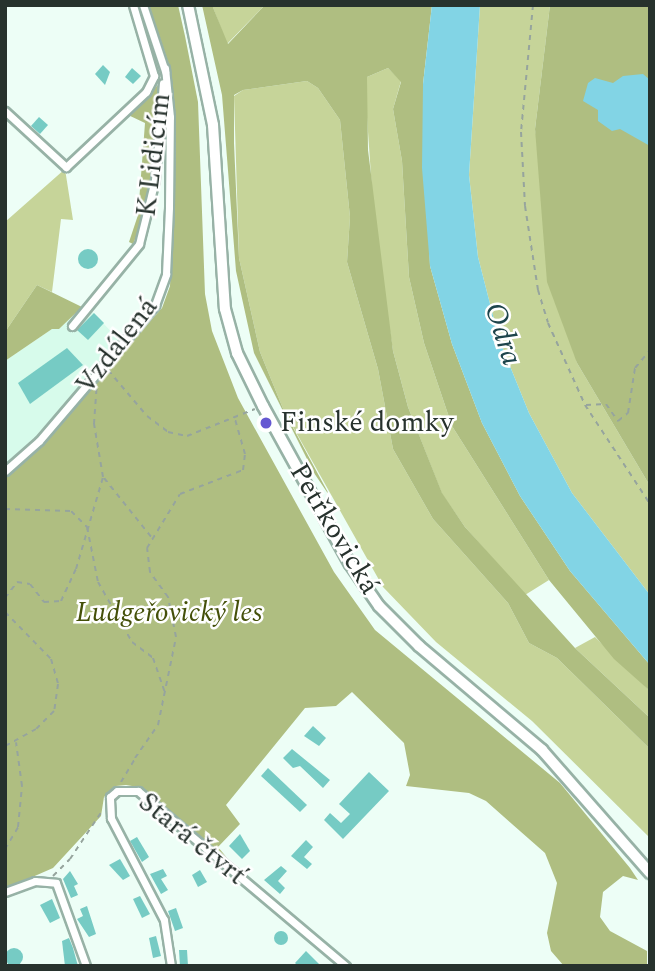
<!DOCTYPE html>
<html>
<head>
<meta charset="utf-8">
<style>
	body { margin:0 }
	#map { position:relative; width:655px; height:971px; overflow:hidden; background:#edfef6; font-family:Spectral,serif }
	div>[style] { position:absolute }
	.built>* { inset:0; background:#d7fbeb }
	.green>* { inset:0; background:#c6d499 }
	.forest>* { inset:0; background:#afbe81 }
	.water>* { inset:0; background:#82d4e5 }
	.building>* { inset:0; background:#76cbc4 }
	.round { border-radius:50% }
	.path>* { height:2px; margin-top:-1px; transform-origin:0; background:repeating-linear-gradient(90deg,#96a49d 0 5px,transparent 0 10px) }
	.roads { filter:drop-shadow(2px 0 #97b2a6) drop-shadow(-2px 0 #97b2a6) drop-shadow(0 2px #97b2a6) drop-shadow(0 -2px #97b2a6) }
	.street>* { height:7px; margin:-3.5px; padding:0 3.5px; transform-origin:3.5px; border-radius:3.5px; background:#fff }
	.secondary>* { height:10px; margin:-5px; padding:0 5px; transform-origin:5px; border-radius:5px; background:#fff }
	.dots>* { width:19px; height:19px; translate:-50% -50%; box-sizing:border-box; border:4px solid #fff; border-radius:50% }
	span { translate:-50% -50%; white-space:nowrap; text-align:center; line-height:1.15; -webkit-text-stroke:5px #fff; paint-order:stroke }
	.street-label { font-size:28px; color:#27322d }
	.poi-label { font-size:28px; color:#27322d }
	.left { translate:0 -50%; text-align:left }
	.park-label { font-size:28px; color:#445009; font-style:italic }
	.water-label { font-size:30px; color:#1d444b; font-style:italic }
	.frame { position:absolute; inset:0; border:7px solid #27322d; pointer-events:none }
</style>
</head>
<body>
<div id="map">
	<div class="built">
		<div style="clip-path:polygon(85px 304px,121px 342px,38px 437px,5px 466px,5px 361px,52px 329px,59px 329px)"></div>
	</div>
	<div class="green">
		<div style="clip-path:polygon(212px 5px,265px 5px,227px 44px)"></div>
		<div style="clip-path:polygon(480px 5px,550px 5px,535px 129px,577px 363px,650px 486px,650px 595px,572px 493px,529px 413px,499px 339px,478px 257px,469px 175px)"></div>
		<div style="clip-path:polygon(388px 68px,401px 81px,393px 109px,402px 161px,409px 277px,424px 343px,452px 426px,549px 580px,525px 595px,465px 527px,442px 494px,408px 407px,393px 351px,375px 234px,365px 88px,367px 77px)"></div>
		<div style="clip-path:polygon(307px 81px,318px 88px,340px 120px,350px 217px,347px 262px,378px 369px,393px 449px,433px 519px,508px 603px,529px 643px,557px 658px,650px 749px,650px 838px,532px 721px,436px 642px,383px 587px,284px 411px,260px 352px,239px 258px,234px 96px,243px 90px)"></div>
		<div style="clip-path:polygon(65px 169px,73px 220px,61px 219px,52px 292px,37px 285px,5px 332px,5px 222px)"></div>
		<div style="clip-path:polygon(595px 637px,650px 691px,650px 718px,575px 648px)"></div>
	</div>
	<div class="forest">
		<div style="clip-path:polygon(149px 5px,178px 5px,185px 36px,198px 102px,205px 294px,212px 331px,238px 398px,334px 572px,375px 630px,560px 783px,630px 868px,638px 880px,623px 876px,603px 892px,600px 917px,610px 931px,647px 951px,647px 966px,564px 966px,551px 951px,547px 933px,557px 883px,545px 853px,486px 801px,469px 793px,406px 786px,410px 775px,404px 743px,352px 692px,336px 706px,305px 708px,226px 805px,240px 824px,218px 847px,238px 871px,138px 787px,126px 785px,116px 786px,104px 797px,101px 816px,53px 868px,5px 889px,5px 475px,42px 443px,162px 308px,170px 286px,176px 138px,171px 71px)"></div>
		<div style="clip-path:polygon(202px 5px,212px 5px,228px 44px,265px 5px,432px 5px,423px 84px,430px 266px,452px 344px,482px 423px,520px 496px,570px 571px,650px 665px,650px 691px,614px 659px,549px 580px,452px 426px,424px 343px,409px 277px,402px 161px,393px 109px,401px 82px,388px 68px,367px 77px,368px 150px,393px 351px,408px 407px,442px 493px,465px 527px,575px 648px,650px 718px,650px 749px,557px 658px,529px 643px,508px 603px,433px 519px,393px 449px,378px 369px,347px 262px,350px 217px,340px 120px,318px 88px,307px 81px,243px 90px,234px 95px,234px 143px,239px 258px,260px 352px,284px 411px,331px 498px,314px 473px,254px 353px,236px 271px,222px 95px)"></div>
		<div style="clip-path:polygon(550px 5px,650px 5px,650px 486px,577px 363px,547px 282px,535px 129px)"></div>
		<div style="clip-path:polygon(158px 85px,148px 209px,133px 244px,129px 242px,138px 215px,145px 123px,126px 114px)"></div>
		<div style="clip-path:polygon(37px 285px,82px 307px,59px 329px,52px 329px,5px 361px,5px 332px)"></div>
	</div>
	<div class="water">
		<div style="clip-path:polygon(432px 5px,480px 5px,469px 175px,478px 257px,499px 339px,529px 413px,572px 493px,650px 595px,650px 665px,570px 571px,520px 496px,482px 423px,452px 344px,430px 266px,422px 168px,423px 84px)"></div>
		<div style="clip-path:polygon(643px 74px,650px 80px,650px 146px,620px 129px,612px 131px,598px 121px,598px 110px,583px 101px,588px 83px,595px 78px,613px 83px,623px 76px)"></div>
	</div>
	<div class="building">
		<div style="clip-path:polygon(103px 65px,110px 72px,105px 85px,95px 74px)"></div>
		<div style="clip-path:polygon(132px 68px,141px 76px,133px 84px,125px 77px)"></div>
		<div style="clip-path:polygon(39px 117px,48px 125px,40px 134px,31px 126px)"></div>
		<div class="round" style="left:78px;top:249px;width:20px;height:20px"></div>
		<div style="clip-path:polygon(94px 313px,104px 323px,88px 340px,77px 330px)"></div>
		<div style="clip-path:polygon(67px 348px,83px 365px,30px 404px,18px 383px)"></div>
		<div style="clip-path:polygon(313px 726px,326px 738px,319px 746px,304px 736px)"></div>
		<div style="clip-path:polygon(292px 749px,330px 780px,323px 788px,300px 766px,293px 768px,283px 758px)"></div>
		<div style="clip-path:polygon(268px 768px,307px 805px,300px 812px,261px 776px)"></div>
		<div style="clip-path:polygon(369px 772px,389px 791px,343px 839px,324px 820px,330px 813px,341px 823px,350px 814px,339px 804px)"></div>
		<div style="clip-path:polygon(240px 834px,250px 851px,242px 859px,229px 846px)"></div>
		<div style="clip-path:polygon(137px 837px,149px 857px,142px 862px,130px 841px)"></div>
		<div style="clip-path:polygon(306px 840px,313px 847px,304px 857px,312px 864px,307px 869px,291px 856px)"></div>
		<div style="clip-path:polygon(120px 859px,130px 876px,123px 880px,109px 865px)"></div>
		<div style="clip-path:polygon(281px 866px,287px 871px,278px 881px,285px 888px,280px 894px,264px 880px)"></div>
		<div style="clip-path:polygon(163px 869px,167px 876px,161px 879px,168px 890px,161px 894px,150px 874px)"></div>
		<div style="clip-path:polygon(200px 870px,207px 882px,198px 887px,192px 875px)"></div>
		<div style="clip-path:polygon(70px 871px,78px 884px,74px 886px,78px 895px,71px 898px,63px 879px)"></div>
		<div style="clip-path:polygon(140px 896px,150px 914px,142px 918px,133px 899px)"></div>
		<div style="clip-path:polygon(52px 899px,60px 918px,50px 923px,40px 905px)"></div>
		<div style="clip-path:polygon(87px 906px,96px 934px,89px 937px,77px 919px,83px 916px,80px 909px)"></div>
		<div style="clip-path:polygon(176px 908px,183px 928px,175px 931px,168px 911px)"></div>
		<div class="round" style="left:274px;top:931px;width:14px;height:14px"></div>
		<div style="clip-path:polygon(156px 936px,161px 956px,153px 958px,149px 938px)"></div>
		<div style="clip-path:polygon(69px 938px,73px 948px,78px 966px,65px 966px,62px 941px)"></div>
		<div class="round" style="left:5px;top:948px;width:18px;height:18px"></div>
		<div style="clip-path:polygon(179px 950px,187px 950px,188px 966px,180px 966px)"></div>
		<div style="clip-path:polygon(306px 951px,321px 966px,298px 966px,295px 963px)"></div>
	</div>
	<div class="path">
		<div style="left:533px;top:5px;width:128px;rotate:95.4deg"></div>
		<div style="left:521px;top:132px;width:74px;rotate:86.9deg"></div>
		<div style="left:525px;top:206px;width:85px;rotate:81.2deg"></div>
		<div style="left:538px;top:290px;width:34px;rotate:73deg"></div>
		<div style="left:548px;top:323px;width:90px;rotate:65.7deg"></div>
		<div style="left:585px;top:405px;width:118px;rotate:56.7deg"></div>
		<div style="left:108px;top:370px;width:60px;rotate:49.7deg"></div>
		<div style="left:147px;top:416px;width:26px;rotate:37deg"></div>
		<div style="left:168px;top:432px;width:19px;rotate:12deg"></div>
		<div style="left:187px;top:436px;width:73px;rotate:-21.7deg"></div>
		<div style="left:586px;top:405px;width:20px;rotate:-3deg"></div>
		<div style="left:606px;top:404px;width:21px;rotate:55deg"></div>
		<div style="left:618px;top:421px;width:13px;rotate:-39deg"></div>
		<div style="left:628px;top:413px;width:46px;rotate:-81.2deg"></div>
		<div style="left:635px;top:368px;width:23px;rotate:-50deg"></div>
		<div style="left:104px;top:478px;width:77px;rotate:51.3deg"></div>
		<div style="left:5px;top:509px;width:66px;rotate:1.7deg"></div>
		<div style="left:71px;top:511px;width:23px;rotate:45deg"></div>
		<div style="left:87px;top:527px;width:56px;rotate:78.7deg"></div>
		<div style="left:98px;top:582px;width:69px;rotate:60.5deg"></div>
		<div style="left:132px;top:642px;width:26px;rotate:37deg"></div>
		<div style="left:153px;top:658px;width:37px;rotate:71deg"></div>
		<div style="left:5px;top:598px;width:20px;rotate:-53deg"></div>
		<div style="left:17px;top:582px;width:13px;rotate:9deg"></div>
		<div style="left:30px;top:584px;width:23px;rotate:52deg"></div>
		<div style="left:44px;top:602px;width:17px;rotate:-3deg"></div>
		<div style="left:61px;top:601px;width:35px;rotate:-65deg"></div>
		<div style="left:76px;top:569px;width:96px;rotate:-73.6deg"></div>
		<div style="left:103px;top:477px;width:54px;rotate:-99.6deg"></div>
		<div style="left:94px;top:424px;width:39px;rotate:-86deg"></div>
		<div style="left:5px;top:612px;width:66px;rotate:45.6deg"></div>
		<div style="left:51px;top:659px;width:26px;rotate:74deg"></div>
		<div style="left:58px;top:684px;width:27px;rotate:98deg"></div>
		<div style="left:54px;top:711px;width:25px;rotate:135deg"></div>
		<div style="left:36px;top:729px;width:35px;rotate:151deg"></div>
		<div style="left:135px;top:758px;width:40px;rotate:-55.1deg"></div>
		<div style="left:158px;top:725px;width:90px;rotate:-78.4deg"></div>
		<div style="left:176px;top:637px;width:41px;rotate:-101.3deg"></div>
		<div style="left:168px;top:597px;width:31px;rotate:-126deg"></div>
		<div style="left:150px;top:572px;width:24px;rotate:-97deg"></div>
		<div style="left:147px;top:548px;width:63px;rotate:-58.6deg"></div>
		<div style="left:180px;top:494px;width:67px;rotate:-20.9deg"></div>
		<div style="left:243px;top:470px;width:16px;rotate:-83deg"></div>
		<div style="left:245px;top:454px;width:37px;rotate:-106deg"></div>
		<div style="left:121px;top:782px;width:26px;rotate:-59deg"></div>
		<div style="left:5px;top:849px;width:26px;rotate:-59deg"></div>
		<div style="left:18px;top:827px;width:41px;rotate:-84.4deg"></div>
		<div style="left:22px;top:786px;width:44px;rotate:-97.8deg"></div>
		<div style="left:53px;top:876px;width:24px;rotate:-45deg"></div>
		<div style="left:70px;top:859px;width:58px;rotate:-56.3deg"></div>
	</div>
	<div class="roads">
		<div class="street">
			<div style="left:143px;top:5px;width:70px;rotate:71.6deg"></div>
			<div style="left:5px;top:111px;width:83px;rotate:42.6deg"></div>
			<div style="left:66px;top:167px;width:110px;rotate:-43.2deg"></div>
			<div style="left:146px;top:92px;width:18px;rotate:-63deg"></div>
			<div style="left:154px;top:76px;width:74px;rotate:-106.5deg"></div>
			<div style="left:72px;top:326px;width:106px;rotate:-50.7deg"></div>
			<div style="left:139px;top:244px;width:66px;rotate:-76deg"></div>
			<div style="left:155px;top:180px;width:97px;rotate:-85.3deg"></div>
			<div style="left:5px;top:471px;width:45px;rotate:-41.4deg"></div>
			<div style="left:39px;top:441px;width:179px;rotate:-49.5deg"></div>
			<div style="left:155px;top:305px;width:33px;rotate:-70deg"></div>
			<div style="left:166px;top:274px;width:67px;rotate:-87.4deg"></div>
			<div style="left:169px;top:207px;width:90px;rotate:-89.4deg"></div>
			<div style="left:170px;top:117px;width:49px;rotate:-95.8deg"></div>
			<div style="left:5px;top:892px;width:32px;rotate:-20deg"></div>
			<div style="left:35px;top:881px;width:21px;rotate:5deg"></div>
			<div style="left:56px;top:883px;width:88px;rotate:70.1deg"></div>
			<div style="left:171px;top:966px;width:47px;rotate:-98.7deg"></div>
			<div style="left:164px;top:920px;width:115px;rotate:-117.5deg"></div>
			<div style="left:111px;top:818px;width:21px;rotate:-93deg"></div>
			<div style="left:110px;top:797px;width:9px;rotate:-41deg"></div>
			<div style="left:117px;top:791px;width:21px"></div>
			<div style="left:138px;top:791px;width:272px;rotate:40.1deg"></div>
		</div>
		<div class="secondary">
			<div style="left:188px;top:5px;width:123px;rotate:78.2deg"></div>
			<div style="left:213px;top:125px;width:184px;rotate:86.3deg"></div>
			<div style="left:225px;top:309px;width:46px;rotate:74.7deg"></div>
			<div style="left:237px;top:353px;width:59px;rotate:63.9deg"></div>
			<div style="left:263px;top:406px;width:180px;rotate:61.2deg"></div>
			<div style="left:350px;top:564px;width:51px;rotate:55.4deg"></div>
			<div style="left:379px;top:606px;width:57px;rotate:45deg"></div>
			<div style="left:419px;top:646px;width:161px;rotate:40.2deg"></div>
			<div style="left:542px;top:750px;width:164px;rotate:48.7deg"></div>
		</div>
	</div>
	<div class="dots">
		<div style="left:266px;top:423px;background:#6558d2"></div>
	</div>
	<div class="street-label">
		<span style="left:154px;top:155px;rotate:-83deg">K Lidicím</span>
		<span style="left:117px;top:346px;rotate:-52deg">Vzdálená</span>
		<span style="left:334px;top:529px;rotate:59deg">Petřkovická</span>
		<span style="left:192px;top:839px;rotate:39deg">Stará čtvrť</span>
	</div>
	<div class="poi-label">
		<span class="left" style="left:280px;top:423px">Finské domky</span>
	</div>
	<div class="park-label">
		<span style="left:169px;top:613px">Ludgeřovický les</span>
	</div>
	<div class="water-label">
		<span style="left:503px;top:334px;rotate:72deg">Odra</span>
	</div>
	<div class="frame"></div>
</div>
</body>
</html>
